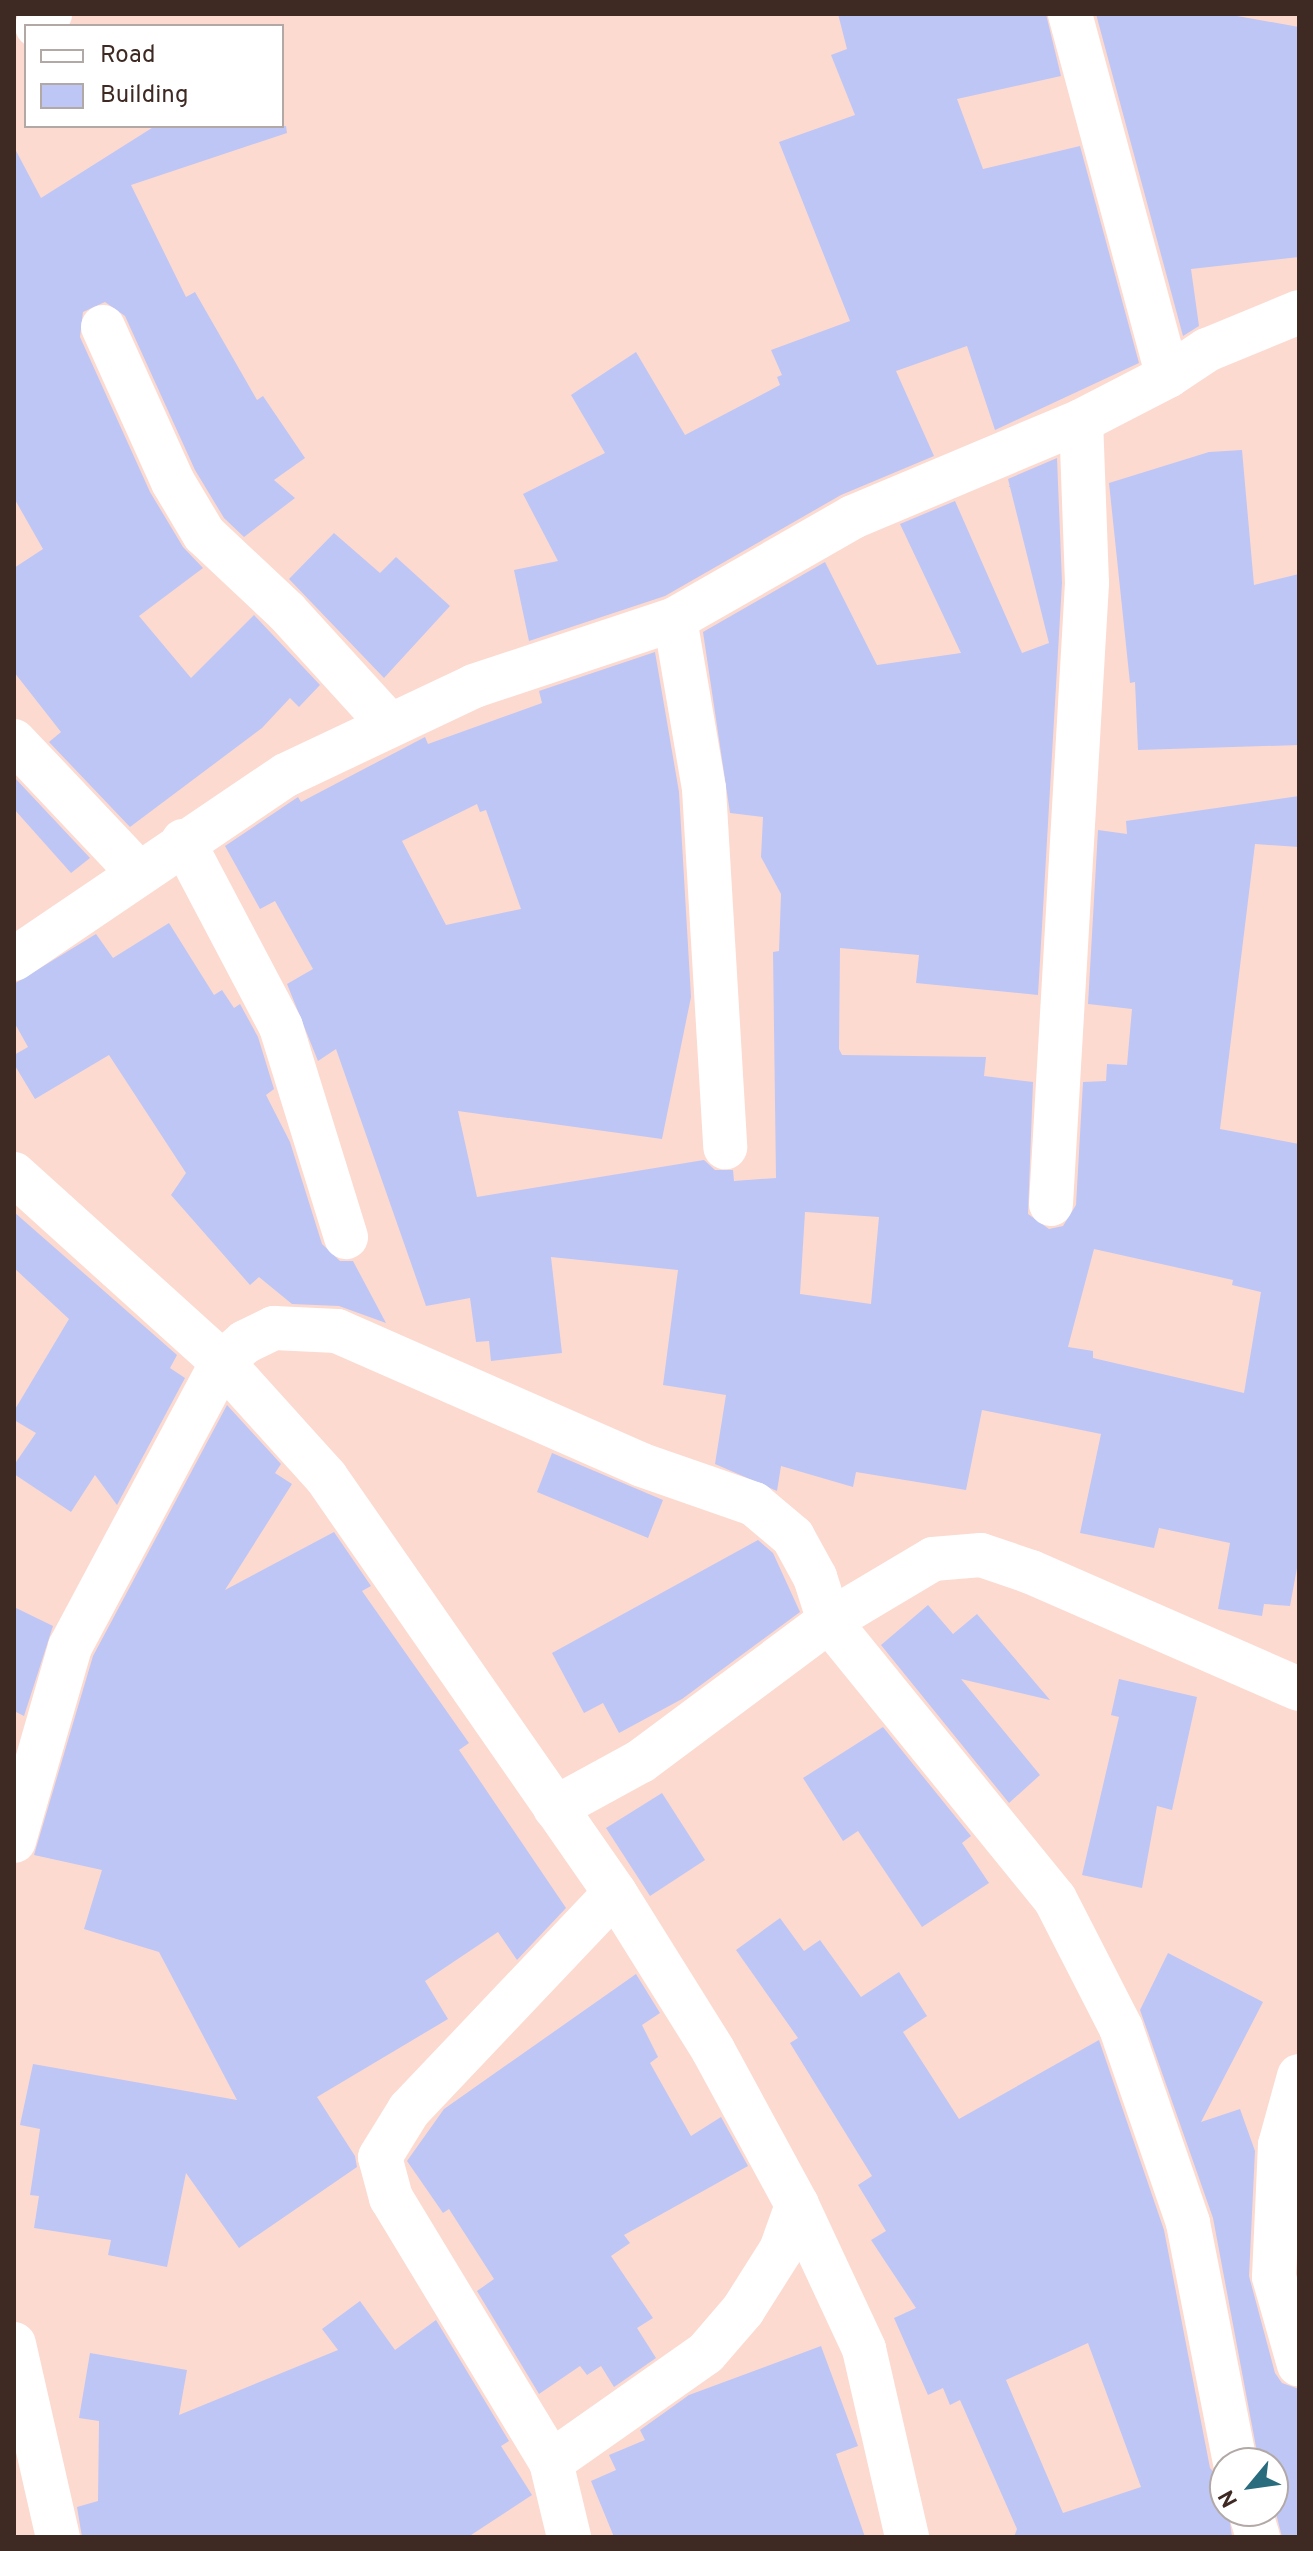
<!DOCTYPE html>
<html>
<head>
<meta charset="utf-8">
<style>
	body { margin:0 }
	#map { position:relative; width:1313px; height:2551px; overflow:hidden; background:#fcdad0; font-family:Overpass,sans-serif }
	div>[style] { position:absolute }
	.building>* { inset:0; background:#bec6f6 }
	.minor>* { height:44px; margin:-22px; padding:0 22px; transform-origin:22px; border-radius:22px; background:#fff }
	span { translate:-50% -50%; white-space:nowrap; text-align:center; line-height:1.15; -webkit-text-stroke:7px #fff; paint-order:stroke }
	.frame { position:absolute; inset:0; border:16px solid #3e2923; pointer-events:none }
	.legend { position:absolute; left:24px; top:24px; width:260px; height:104px; box-sizing:border-box; background:#fff; border:2px solid #b2a9a7; margin:0; padding:10px 14px; list-style:none; font-size:24px; color:#3e2923 }
	.legend li { display:flex; align-items:center; gap:16px; height:40px }
	.legend b { width:40px; border:2px solid #b2a9a7 }
	.north { position:absolute; left:1209px; top:2447px; width:80px; height:80px; box-sizing:border-box; background:#fff; border:2px solid #b2a9a7; border-radius:50%; rotate:241deg; font-size:22px; font-weight:700; line-height:32px; text-align:center; color:#3e2923 }
	.north::after { content:''; display:block; margin:auto; width:28px; height:36px; background:#286c7d; clip-path:polygon(50% 0,100% 100%,50% 72%,0 100%) }
</style>
</head>
<body>
<div id="map">
	<div class="building">
		<div style="clip-path:polygon(838px 14px,1046px 14px,1061px 76px,957px 99px,983px 169px,1080px 146px,1139px 363px,995px 430px,967px 346px,896px 371px,934px 456px,841px 495px,665px 596px,529px 641px,514px 570px,558px 561px,523px 494px,605px 453px,571px 395px,636px 352px,685px 435px,780px 385px,777px 377px,782px 375px,771px 350px,850px 321px,779px 142px,855px 115px,831px 55px,847px 49px)"></div>
		<div style="clip-path:polygon(1096px 14px,1226px 14px,1299px 27px,1299px 257px,1191px 269px,1199px 326px,1183px 336px)"></div>
		<div style="clip-path:polygon(155px 126px,286px 126px,287px 133px,131px 185px,186px 297px,195px 292px,257px 400px,263px 396px,305px 458px,274px 480px,295px 498px,244px 537px,224px 518px,195px 470px,125px 316px,105px 302px,83px 312px,80px 337px,150px 492px,183px 547px,203px 568px,139px 616px,191px 678px,254px 615px,320px 685px,299px 707px,290px 698px,262px 728px,130px 827px,49px 742px,61px 732px,14px 672px,14px 568px,43px 549px,14px 498px,14px 147px,41px 198px)"></div>
		<div style="clip-path:polygon(1242px 450px,1254px 585px,1299px 574px,1299px 745px,1138px 750px,1135px 682px,1130px 683px,1109px 483px,1209px 452px)"></div>
		<div style="clip-path:polygon(evenodd,1057px 458px,1062px 583px,1038px 995px,916px 983px,919px 955px,840px 948px,839px 1049px,842px 1055px,986px 1057px,984px 1076px,1033px 1082px,1028px 1214px,1049px 1229px,1063px 1226px,1076px 1205px,1083px 1082px,1106px 1081px,1107px 1064px,1127px 1065px,1132px 1009px,1088px 1004px,1098px 830px,1127px 834px,1126px 821px,1299px 796px,1299px 847px,1255px 844px,1220px 1129px,1299px 1144px,1299px 1557px,1290px 1606px,1264px 1604px,1262px 1616px,1218px 1609px,1230px 1543px,1159px 1528px,1154px 1548px,1080px 1533px,1101px 1434px,982px 1410px,966px 1490px,856px 1472px,853px 1487px,781px 1466px,777px 1491px,715px 1464px,726px 1395px,663px 1385px,678px 1270px,551px 1257px,562px 1353px,491px 1361px,489px 1341px,476px 1342px,470px 1298px,426px 1306px,336px 1049px,318px 1061px,287px 984px,313px 969px,275px 901px,260px 909px,225px 846px,298px 797px,301px 802px,425px 737px,428px 744px,542px 703px,539px 691px,655px 652px,679px 792px,691px 997px,662px 1139px,458px 1111px,477px 1197px,704px 1160px,715px 1170px,733px 1170px,734px 1181px,776px 1178px,773px 952px,779px 951px,781px 894px,761px 857px,763px 817px,730px 813px,703px 632px,825px 562px,877px 665px,961px 653px,900px 524px,955px 501px,1022px 653px,1049px 643px,1008px 479px,1057px 458px,477px 804px,480px 812px,486px 810px,521px 909px,446px 925px,402px 841px,477px 804px,1057px 458px,805px 1212px,879px 1217px,871px 1304px,800px 1294px,805px 1212px,1057px 458px,1094px 1249px,1233px 1280px,1232px 1285px,1261px 1292px,1244px 1393px,1093px 1358px,1093px 1351px,1068px 1347px,1094px 1249px)"></div>
		<div style="clip-path:polygon(334px 533px,380px 573px,396px 557px,450px 606px,384px 678px,289px 579px)"></div>
		<div style="clip-path:polygon(14px 777px,90px 858px,71px 873px,14px 809px)"></div>
		<div style="clip-path:polygon(169px 923px,214px 995px,222px 990px,234px 1008px,240px 1004px,258px 1037px,274px 1089px,266px 1095px,290px 1142px,322px 1244px,340px 1261px,353px 1261px,386px 1323px,339px 1306px,292px 1304px,259px 1277px,250px 1285px,171px 1195px,186px 1173px,109px 1055px,35px 1099px,14px 1064px,14px 1055px,28px 1047px,14px 1022px,14px 984px,96px 934px,113px 958px)"></div>
		<div style="clip-path:polygon(14px 1212px,177px 1355px,170px 1368px,185px 1378px,117px 1505px,95px 1475px,71px 1512px,14px 1474px,14px 1465px,36px 1433px,14px 1420px,14px 1411px,69px 1319px,14px 1268px)"></div>
		<div style="clip-path:polygon(227px 1405px,281px 1464px,275px 1473px,292px 1484px,225px 1590px,334px 1532px,371px 1586px,362px 1591px,469px 1743px,459px 1750px,566px 1908px,517px 1960px,498px 1932px,425px 1981px,448px 2019px,317px 2097px,355px 2156px,357px 2167px,239px 2248px,186px 2173px,167px 2267px,108px 2255px,111px 2240px,34px 2228px,39px 2196px,30px 2195px,40px 2129px,20px 2125px,33px 2064px,237px 2100px,159px 1952px,84px 1929px,102px 1870px,34px 1855px,93px 1656px)"></div>
		<div style="clip-path:polygon(552px 1453px,663px 1500px,648px 1538px,537px 1492px)"></div>
		<div style="clip-path:polygon(758px 1540px,773px 1553px,800px 1612px,682px 1699px,619px 1733px,603px 1703px,584px 1713px,552px 1653px)"></div>
		<div style="clip-path:polygon(928px 1605px,953px 1634px,977px 1614px,1050px 1700px,961px 1679px,1040px 1775px,1009px 1803px,881px 1645px)"></div>
		<div style="clip-path:polygon(14px 1607px,53px 1626px,24px 1716px,14px 1711px)"></div>
		<div style="clip-path:polygon(1119px 1679px,1197px 1697px,1172px 1810px,1157px 1806px,1142px 1888px,1082px 1875px,1119px 1717px,1111px 1715px)"></div>
		<div style="clip-path:polygon(883px 1727px,971px 1836px,962px 1843px,989px 1883px,922px 1927px,858px 1831px,843px 1841px,803px 1778px)"></div>
		<div style="clip-path:polygon(662px 1793px,705px 1860px,650px 1896px,606px 1828px)"></div>
		<div style="clip-path:polygon(evenodd,780px 1918px,804px 1951px,820px 1940px,861px 1997px,899px 1972px,927px 2016px,903px 2032px,959px 2119px,1099px 2040px,1164px 2230px,1210px 2468px,1225px 2486px,1232px 2537px,1014px 2537px,1017px 2529px,960px 2400px,950px 2405px,943px 2388px,928px 2395px,894px 2318px,916px 2308px,871px 2240px,886px 2231px,858px 2185px,872px 2176px,790px 2043px,798px 2038px,736px 1950px,780px 1918px,1088px 2343px,1141px 2487px,1063px 2513px,1006px 2380px,1088px 2343px)"></div>
		<div style="clip-path:polygon(1168px 1953px,1263px 2002px,1201px 2122px,1240px 2109px,1255px 2151px,1249px 2276px,1275px 2373px,1282px 2383px,1299px 2389px,1299px 2537px,1282px 2537px,1273px 2502px,1273px 2463px,1259px 2463px,1213px 2218px,1140px 2010px)"></div>
		<div style="clip-path:polygon(636px 1974px,660px 2013px,642px 2025px,658px 2057px,650px 2063px,691px 2136px,721px 2117px,748px 2166px,624px 2235px,630px 2243px,611px 2256px,653px 2318px,637px 2328px,656px 2358px,614px 2387px,601px 2366px,587px 2375px,580px 2366px,539px 2394px,477px 2291px,494px 2279px,449px 2209px,443px 2213px,407px 2161px,444px 2109px)"></div>
		<div style="clip-path:polygon(360px 2301px,395px 2350px,436px 2320px,509px 2441px,501px 2446px,532px 2495px,468px 2537px,82px 2537px,77px 2507px,98px 2501px,99px 2421px,79px 2418px,90px 2353px,187px 2370px,179px 2415px,338px 2350px,322px 2329px)"></div>
		<div style="clip-path:polygon(821px 2346px,858px 2446px,836px 2454px,865px 2537px,614px 2537px,591px 2481px,616px 2470px,609px 2455px,645px 2440px,640px 2430px,689px 2395px)"></div>
	</div>
	<div class="minor">
		<div style="left:1070px;top:14px;width:375px;rotate:74.9deg"></div>
		<div style="left:37px;top:26px;width:18px;rotate:-43deg"></div>
		<div style="left:103px;top:327px;width:170px;rotate:65.7deg"></div>
		<div style="left:173px;top:482px;width:61px;rotate:59.2deg"></div>
		<div style="left:204px;top:534px;width:114px;rotate:43.2deg"></div>
		<div style="left:287px;top:612px;width:153px;rotate:47.7deg"></div>
		<div style="left:675px;top:619px;width:172px;rotate:80.3deg"></div>
		<div style="left:704px;top:789px;width:359px;rotate:86.6deg"></div>
		<div style="left:14px;top:741px;width:180px;rotate:46.6deg"></div>
		<div style="left:183px;top:841px;width:210px;rotate:62.2deg"></div>
		<div style="left:281px;top:1027px;width:220px;rotate:72.8deg"></div>
		<div style="left:14px;top:959px;width:328px;rotate:-34.1deg"></div>
		<div style="left:286px;top:775px;width:208px;rotate:-25.3deg"></div>
		<div style="left:474px;top:686px;width:212px;rotate:-18.4deg"></div>
		<div style="left:675px;top:619px;width:205px;rotate:-29.8deg"></div>
		<div style="left:853px;top:517px;width:247px;rotate:-22.8deg"></div>
		<div style="left:1081px;top:421px;width:98px;rotate:-27.3deg"></div>
		<div style="left:1168px;top:376px;width:47px;rotate:-33.7deg"></div>
		<div style="left:1207px;top:350px;width:100px;rotate:-22.4deg"></div>
		<div style="left:14px;top:1174px;width:280px;rotate:42.1deg"></div>
		<div style="left:222px;top:1362px;width:155px;rotate:47.9deg"></div>
		<div style="left:326px;top:1477px;width:507px;rotate:55.21deg"></div>
		<div style="left:615px;top:1893px;width:185px;rotate:58deg"></div>
		<div style="left:713px;top:2050px;width:176px;rotate:61.5deg"></div>
		<div style="left:797px;top:2205px;width:159px;rotate:65deg"></div>
		<div style="left:864px;top:2349px;width:193px;rotate:77.1deg"></div>
		<div style="left:1051px;top:1204px;width:622px;rotate:-86.68deg"></div>
		<div style="left:1087px;top:583px;width:162px;rotate:-92.1deg"></div>
		<div style="left:555px;top:1808px;width:98px;rotate:-28.7deg"></div>
		<div style="left:641px;top:1761px;width:234px;rotate:-36.7deg"></div>
		<div style="left:829px;top:1621px;width:121px;rotate:-30.8deg"></div>
		<div style="left:933px;top:1559px;width:48px;rotate:-4.8deg"></div>
		<div style="left:981px;top:1555px;width:53px;rotate:18.8deg"></div>
		<div style="left:1031px;top:1572px;width:292px;rotate:23.6deg"></div>
		<div style="left:14px;top:1841px;width:202px;rotate:-73.9deg"></div>
		<div style="left:70px;top:1647px;width:323px;rotate:-61.9deg"></div>
		<div style="left:222px;top:1362px;width:30px;rotate:-41deg"></div>
		<div style="left:245px;top:1342px;width:32px;rotate:-26deg"></div>
		<div style="left:274px;top:1328px;width:63px;rotate:2.7deg"></div>
		<div style="left:337px;top:1331px;width:333px;rotate:23.7deg"></div>
		<div style="left:642px;top:1465px;width:119px;rotate:19.2deg"></div>
		<div style="left:754px;top:1504px;width:51px;rotate:40.2deg"></div>
		<div style="left:793px;top:1537px;width:46px;rotate:61.2deg"></div>
		<div style="left:815px;top:1577px;width:46px;rotate:72.3deg"></div>
		<div style="left:829px;top:1621px;width:358px;rotate:50.9deg"></div>
		<div style="left:1055px;top:1899px;width:145px;rotate:62.9deg"></div>
		<div style="left:1121px;top:2028px;width:206px;rotate:71deg"></div>
		<div style="left:1188px;top:2223px;width:245px;rotate:78.9deg"></div>
		<div style="left:1299px;top:2076px;width:72px;rotate:105.4deg"></div>
		<div style="left:1280px;top:2145px;width:132px;rotate:92.6deg"></div>
		<div style="left:1274px;top:2277px;width:91px;rotate:74.1deg"></div>
		<div style="left:14px;top:2344px;width:198px;rotate:77.2deg"></div>
		<div style="left:551px;top:2462px;width:189px;rotate:-35.1deg"></div>
		<div style="left:706px;top:2353px;width:57px;rotate:-49.3deg"></div>
		<div style="left:743px;top:2310px;width:71px;rotate:-57.7deg"></div>
		<div style="left:781px;top:2250px;width:48px;rotate:-70.4deg"></div>
		<div style="left:1250px;top:2511px;width:27px;rotate:73deg"></div>
		<div style="left:569px;top:2537px;width:77px;rotate:-103.5deg"></div>
		<div style="left:551px;top:2462px;width:309px;rotate:-121.2deg"></div>
		<div style="left:391px;top:2198px;width:42px;rotate:-105deg"></div>
		<div style="left:380px;top:2157px;width:55px;rotate:-58.3deg"></div>
		<div style="left:409px;top:2110px;width:299px;rotate:-46.5deg"></div>
	</div>
	<div class="frame"></div>
	<ul class="legend">
	<li><b style="height:10px;background:#fff"></b>Road</li>
	<li><b style="height:22px;background:#bec6f6"></b>Building</li>
	</ul>
	<div class="north">N</div>
</div>
</body>
</html>
